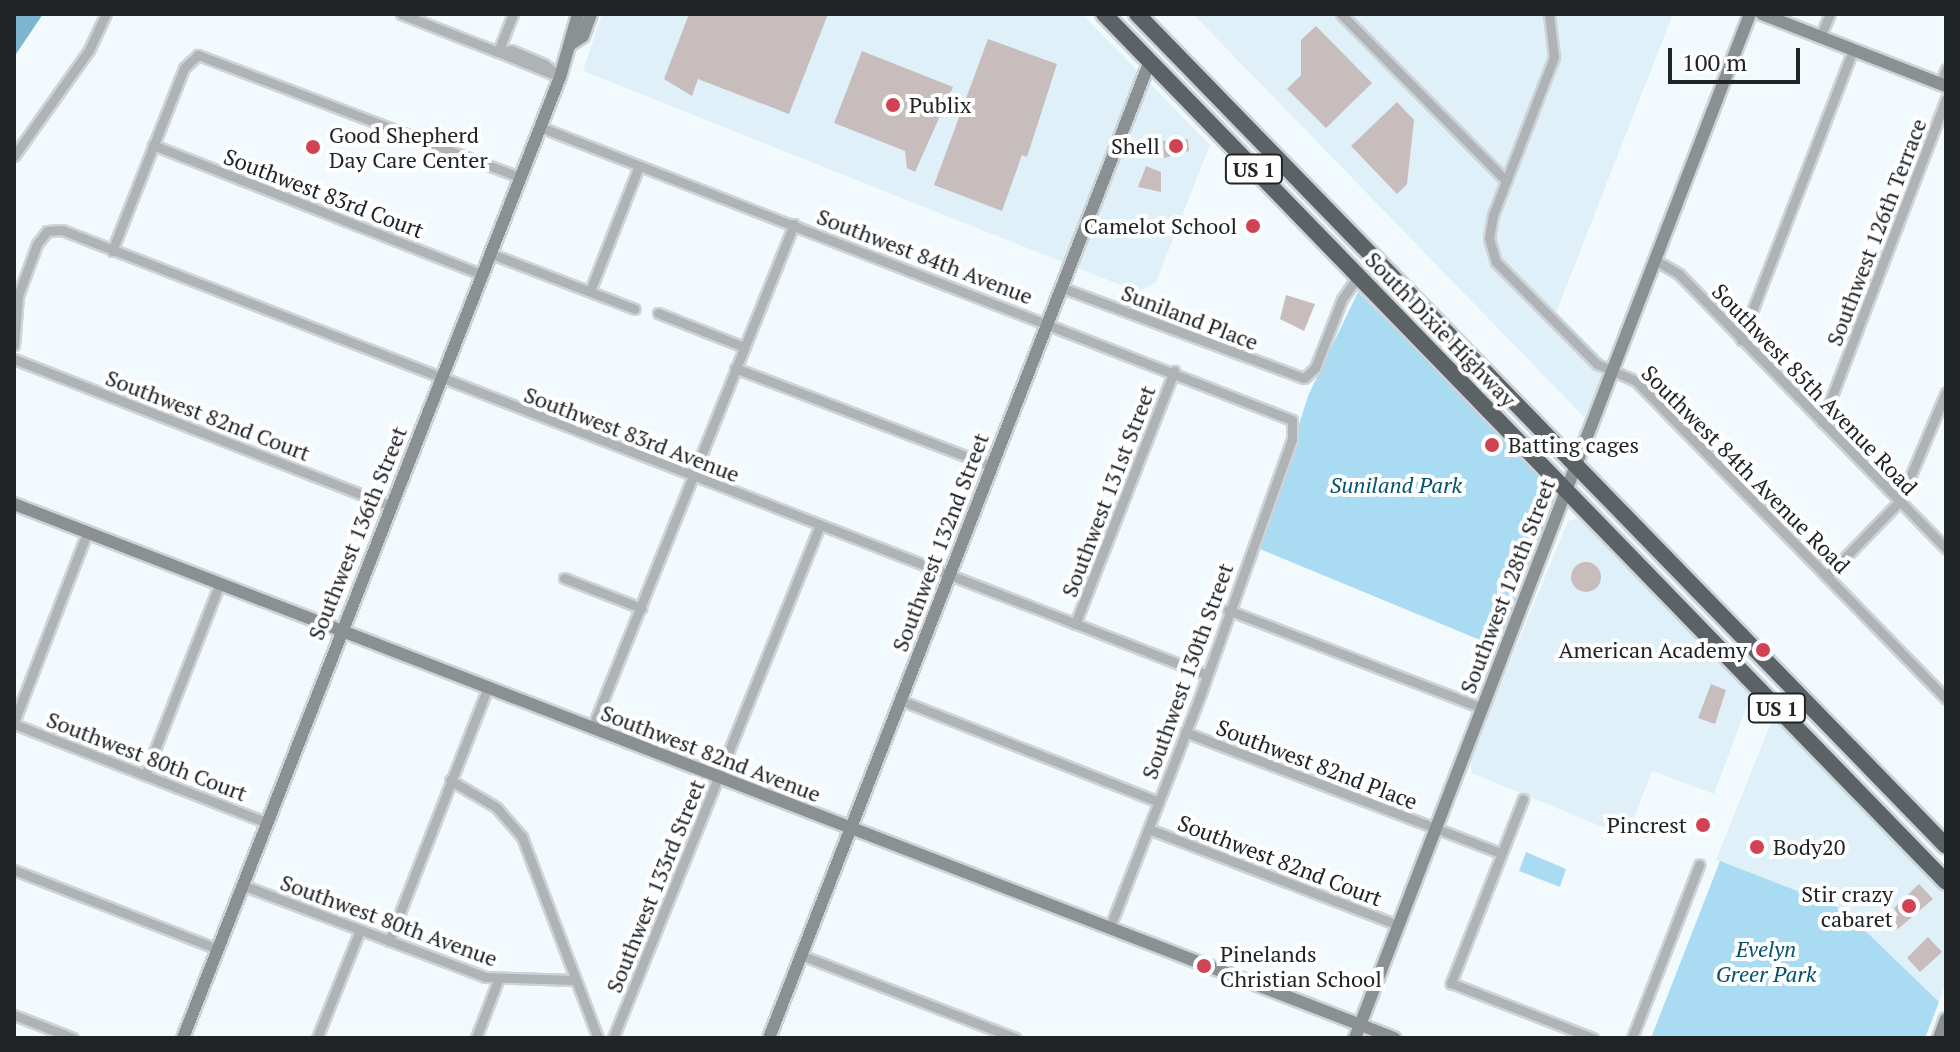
<!DOCTYPE html>
<html>
<head>
<meta charset="utf-8">
<style>
	body { margin:0 }
	#map { position:relative; width:1960px; height:1052px; overflow:hidden; background:#f3fafe; font-family:"PT Serif",serif }
	div>[style] { position:absolute }
	.built>* { inset:0; background:#dff0f9 }
	.green>* { inset:0; background:#a9dbf3 }
	.water>* { inset:0; background:#7db4ce }
	.building>* { inset:0; background:#c8bdbd }
	.round { border-radius:50% }
	.roads { filter:drop-shadow(2px 0 #cdd3d7) drop-shadow(-2px 0 #cdd3d7) drop-shadow(0 2px #cdd3d7) drop-shadow(0 -2px #cdd3d7) }
	.street>* { height:9px; margin:-4.5px; padding:0 4.5px; transform-origin:4.5px; border-radius:4.5px; background:#afb3b5 }
	.secondary>* { height:12px; margin:-6px; padding:0 6px; transform-origin:6px; border-radius:6px; background:#8b9093 }
	.highway>* { height:16px; margin:-8px; padding:0 8px; transform-origin:8px; border-radius:8px; background:#5b6367 }
	.dots>* { width:22px; height:22px; translate:-50% -50%; box-sizing:border-box; border:4px solid #fff; border-radius:50% }
	span { translate:-50% -50%; white-space:nowrap; text-align:center; line-height:1.15; -webkit-text-stroke:8px #fff; paint-order:stroke }
	.shield-label span { padding:2px 6px; background:#fff; border:2px solid; border-radius:6px; -webkit-text-stroke-width:0 }
	.shield-label { font-size:20px; color:#212426; font-weight:700 }
	.poi-label { font-size:22px; color:#212426 }
	.left { translate:0 -50%; text-align:left }
	.right { translate:-100% -50%; text-align:right }
	.street-label { font-size:22px; color:#212426 }
	.park-label { font-size:22px; color:#05526d; font-style:italic }
	.frame { position:absolute; inset:0; border:16px solid #212426; pointer-events:none }
	.scale { position:absolute; left:1668px; top:48px; width:132px; height:36px; box-sizing:border-box; border:4px solid #212426; border-top:0; padding-left:10px; font-size:24px; line-height:28px; white-space:nowrap; color:#212426; -webkit-text-stroke:6px #fff; paint-order:stroke }
</style>
</head>
<body>
<div id="map">
	<div class="built">
		<div style="clip-path:polygon(602px 14px,1082px 14px,1210px 145px,1156px 282px,1138px 292px,583px 71px)"></div>
		<div style="clip-path:polygon(1193px 14px,1673px 14px,1552px 323px,1602px 376px,1584px 417px)"></div>
		<div style="clip-path:polygon(1583px 518px,1752px 692px,1714px 794px,1652px 771px,1627px 837px,1472px 773px,1470px 759px,1568px 521px)"></div>
		<div style="clip-path:polygon(1774px 715px,1946px 893px,1946px 982px,1939px 1002px,1834px 905px,1716px 860px)"></div>
	</div>
	<div class="green">
		<div style="clip-path:polygon(1358px 292px,1557px 492px,1497px 647px,1260px 549px,1308px 396px)"></div>
		<div style="clip-path:polygon(1526px 852px,1566px 869px,1560px 887px,1519px 871px)"></div>
		<div style="clip-path:polygon(1720px 861px,1834px 905px,1854px 920px,1939px 1002px,1925px 1038px,1651px 1038px)"></div>
	</div>
	<div class="water">
		<div style="clip-path:polygon(14px 14px,43px 14px,14px 57px)"></div>
	</div>
	<div class="building">
		<div style="clip-path:polygon(689px 14px,828px 14px,789px 114px,698px 79px,692px 96px,664px 79px)"></div>
		<div style="clip-path:polygon(1316px 26px,1372px 83px,1326px 128px,1287px 89px,1301px 75px,1301px 40px)"></div>
		<div style="clip-path:polygon(988px 39px,1057px 64px,1027px 157px,1022px 155px,1002px 211px,934px 185px)"></div>
		<div style="clip-path:polygon(862px 51px,953px 87px,915px 172px,907px 168px,905px 151px,834px 123px)"></div>
		<div style="clip-path:polygon(1397px 102px,1414px 120px,1407px 184px,1397px 194px,1351px 146px)"></div>
		<div style="clip-path:polygon(1188px 139px,1189px 151px,1164px 158px,1163px 141px)"></div>
		<div style="clip-path:polygon(1146px 166px,1161px 172px,1161px 192px,1138px 187px)"></div>
		<div style="clip-path:polygon(1286px 295px,1315px 304px,1304px 331px,1280px 319px)"></div>
		<div class="round" style="left:1571px;top:562px;width:30px;height:30px"></div>
		<div style="clip-path:polygon(1711px 684px,1726px 690px,1715px 724px,1698px 718px)"></div>
		<div style="clip-path:polygon(1919px 884px,1933px 899px,1898px 929px,1891px 921px,1898px 915px,1894px 908px)"></div>
		<div style="clip-path:polygon(1928px 937px,1942px 952px,1920px 972px,1907px 958px)"></div>
	</div>
	<div class="roads">
		<div class="street">
			<div style="left:401px;top:14px;width:104px;rotate:21.4deg"></div>
			<div style="left:498px;top:52px;width:41px;rotate:-68.5deg"></div>
			<div style="left:1341px;top:14px;width:235px;rotate:45.3deg"></div>
			<div style="left:1549px;top:14px;width:43px;rotate:83.4deg"></div>
			<div style="left:1554px;top:57px;width:169px;rotate:111.1deg"></div>
			<div style="left:1493px;top:215px;width:23px;rotate:100deg"></div>
			<div style="left:1489px;top:238px;width:25px;rotate:74deg"></div>
			<div style="left:1496px;top:262px;width:144px;rotate:45.3deg"></div>
			<div style="left:1597px;top:364px;width:43px;rotate:23.6deg"></div>
			<div style="left:1636px;top:381px;width:444px;rotate:45.7deg"></div>
			<div style="left:1820px;top:37px;width:25px;rotate:-67deg"></div>
			<div style="left:511px;top:50px;width:36px;rotate:23deg"></div>
			<div style="left:544px;top:64px;width:21px;rotate:39deg"></div>
			<div style="left:560px;top:77px;width:67px;rotate:-158deg"></div>
			<div style="left:498px;top:52px;width:13px;rotate:-9deg"></div>
			<div style="left:1940px;top:84px;width:16px;rotate:-68deg"></div>
			<div style="left:540px;top:127px;width:807px;rotate:21.29deg"></div>
			<div style="left:1292px;top:420px;width:19px;rotate:90deg"></div>
			<div style="left:1292px;top:439px;width:273px;rotate:109.7deg"></div>
			<div style="left:1200px;top:696px;width:250px;rotate:111.3deg"></div>
			<div style="left:153px;top:145px;width:352px;rotate:21.5deg"></div>
			<div style="left:14px;top:156px;width:130px;rotate:-54.7deg"></div>
			<div style="left:89px;top:50px;width:40px;rotate:-65deg"></div>
			<div style="left:112px;top:251px;width:197px;rotate:-68.5deg"></div>
			<div style="left:184px;top:68px;width:19px;rotate:-43deg"></div>
			<div style="left:198px;top:55px;width:343px;rotate:20.8deg"></div>
			<div style="left:489px;top:253px;width:156px;rotate:21deg"></div>
			<div style="left:1655px;top:260px;width:28px;rotate:30deg"></div>
			<div style="left:1679px;top:274px;width:383px;rotate:45.8deg"></div>
			<div style="left:1060px;top:287px;width:260px;rotate:20.5deg"></div>
			<div style="left:1304px;top:378px;width:15px;rotate:-42deg"></div>
			<div style="left:1315px;top:368px;width:74px;rotate:-68.6deg"></div>
			<div style="left:1342px;top:299px;width:28px;rotate:-55deg"></div>
			<div style="left:590px;top:291px;width:134px;rotate:-68.6deg"></div>
			<div style="left:658px;top:313px;width:92px;rotate:21.6deg"></div>
			<div style="left:1741px;top:340px;width:311px;rotate:-68.9deg"></div>
			<div style="left:14px;top:345px;width:49px;rotate:-85.3deg"></div>
			<div style="left:18px;top:296px;width:55px;rotate:-69.9deg"></div>
			<div style="left:37px;top:244px;width:16px;rotate:-52deg"></div>
			<div style="left:47px;top:231px;width:15px;rotate:-4deg"></div>
			<div style="left:62px;top:230px;width:1226px;rotate:21.23deg"></div>
			<div style="left:14px;top:359px;width:402px;rotate:21.3deg"></div>
			<div style="left:735px;top:368px;width:274px;rotate:20.9deg"></div>
			<div style="left:1822px;top:422px;width:346px;rotate:-69deg"></div>
			<div style="left:1827px;top:576px;width:105px;rotate:-45.8deg"></div>
			<div style="left:1900px;top:501px;width:118px;rotate:-67.1deg"></div>
			<div style="left:564px;top:578px;width:83px;rotate:21.3deg"></div>
			<div style="left:1228px;top:610px;width:272px;rotate:21.1deg"></div>
			<div style="left:1075px;top:624px;width:272px;rotate:-68.6deg"></div>
			<div style="left:900px;top:700px;width:278px;rotate:21.5deg"></div>
			<div style="left:14px;top:722px;width:203px;rotate:-68.9deg"></div>
			<div style="left:14px;top:724px;width:270px;rotate:21.3deg"></div>
			<div style="left:592px;top:728px;width:543px;rotate:-68.16deg"></div>
			<div style="left:1185px;top:732px;width:338px;rotate:21deg"></div>
			<div style="left:145px;top:775px;width:204px;rotate:-68.7deg"></div>
			<div style="left:450px;top:780px;width:53px;rotate:30.4deg"></div>
			<div style="left:496px;top:807px;width:40px;rotate:49deg"></div>
			<div style="left:522px;top:837px;width:215px;rotate:69.3deg"></div>
			<div style="left:1523px;top:799px;width:198px;rotate:111.4deg"></div>
			<div style="left:1451px;top:983px;width:152px;rotate:21.2deg"></div>
			<div style="left:1149px;top:829px;width:267px;rotate:21.1deg"></div>
			<div style="left:14px;top:870px;width:219px;rotate:21.2deg"></div>
			<div style="left:242px;top:885px;width:260px;rotate:20.7deg"></div>
			<div style="left:485px;top:977px;width:88px;rotate:2deg"></div>
			<div style="left:389px;top:941px;width:270px;rotate:-68.7deg"></div>
			<div style="left:801px;top:955px;width:230px;rotate:21.2deg"></div>
			<div style="left:14px;top:1015px;width:63px;rotate:21.3deg"></div>
			<div style="left:317px;top:1038px;width:116px;rotate:-68.3deg"></div>
			<div style="left:476px;top:1038px;width:62px;rotate:-69.2deg"></div>
			<div style="left:613px;top:1038px;width:553px;rotate:-68.03deg"></div>
			<div style="left:1632px;top:1038px;width:186px;rotate:-68.8deg"></div>
		</div>
		<div class="secondary">
			<div style="left:1762px;top:14px;width:198px;rotate:21.4deg"></div>
			<div style="left:571px;top:44px;width:14px;rotate:-34deg"></div>
			<div style="left:583px;top:36px;width:23px;rotate:-70deg"></div>
			<div style="left:14px;top:504px;width:1480px;rotate:21.15deg"></div>
			<div style="left:183px;top:1038px;width:1032px;rotate:-68.58deg"></div>
			<div style="left:560px;top:77px;width:66px;rotate:-74.1deg"></div>
			<div style="left:769px;top:1038px;width:1049px;rotate:-68.7deg"></div>
			<div style="left:1355px;top:1038px;width:1098px;rotate:-68.91deg"></div>
			<div style="left:1939px;top:1038px;width:20px;rotate:-70deg"></div>
		</div>
		<div class="highway">
			<div style="left:1104px;top:14px;width:1209px;rotate:45.87deg"></div>
			<div style="left:1137px;top:14px;width:1160px;rotate:45.8deg"></div>
		</div>
	</div>
	<div class="dots">
		<div style="left:893px;top:105px;background:#d24255"></div>
		<div style="left:1176px;top:146px;background:#d24255"></div>
		<div style="left:313px;top:147px;background:#d24255"></div>
		<div style="left:1253px;top:226px;background:#d24255"></div>
		<div style="left:1492px;top:445px;background:#d24255"></div>
		<div style="left:1763px;top:650px;background:#d24255"></div>
		<div style="left:1703px;top:825px;background:#d24255"></div>
		<div style="left:1757px;top:847px;background:#d24255"></div>
		<div style="left:1909px;top:906px;background:#d24255"></div>
		<div style="left:1204px;top:966px;background:#d24255"></div>
	</div>
	<div class="shield-label">
		<span style="left:1254px;top:169px">US 1</span>
		<span style="left:1777px;top:708px">US 1</span>
	</div>
	<div class="poi-label">
		<span class="left" style="left:909px;top:105px">Publix</span>
		<span class="left" style="left:329px;top:147px">Good Shepherd<br>Day Care Center</span>
		<span class="right" style="left:1160px;top:146px">Shell</span>
		<span class="right" style="left:1237px;top:226px">Camelot School</span>
		<span class="left" style="left:1508px;top:445px">Batting cages</span>
		<span class="right" style="left:1747px;top:650px">American Academy</span>
		<span class="right" style="left:1687px;top:825px">Pincrest</span>
		<span class="left" style="left:1773px;top:847px">Body20</span>
		<span class="right" style="left:1893px;top:906px">Stir crazy<br>cabaret</span>
		<span class="left" style="left:1220px;top:966px">Pinelands<br>Christian School</span>
	</div>
	<div class="street-label">
		<span style="left:324px;top:193px;rotate:21deg">Southwest 83rd Court</span>
		<span style="left:1876px;top:232px;rotate:-69deg">Southwest 126th Terrace</span>
		<span style="left:925px;top:256px;rotate:21deg">Southwest 84th Avenue</span>
		<span style="left:1190px;top:317px;rotate:21deg">Suniland Place</span>
		<span style="left:1441px;top:329px;rotate:46deg">South Dixie Highway</span>
		<span style="left:1815px;top:389px;rotate:46deg">Southwest 85th Avenue Road</span>
		<span style="left:208px;top:415px;rotate:21deg">Southwest 82nd Court</span>
		<span style="left:632px;top:434px;rotate:21deg">Southwest 83rd Avenue</span>
		<span style="left:1746px;top:469px;rotate:45deg">Southwest 84th Avenue Road</span>
		<span style="left:1108px;top:491px;rotate:-69deg">Southwest 131st Street</span>
		<span style="left:357px;top:533px;rotate:-68deg">Southwest 136th Street</span>
		<span style="left:940px;top:542px;rotate:-69deg">Southwest 132nd Street</span>
		<span style="left:1507px;top:586px;rotate:-69deg">Southwest 128th Street</span>
		<span style="left:1187px;top:671px;rotate:-70deg">Southwest 130th Street</span>
		<span style="left:711px;top:753px;rotate:21deg">Southwest 82nd Avenue</span>
		<span style="left:147px;top:756px;rotate:21deg">Southwest 80th Court</span>
		<span style="left:1317px;top:764px;rotate:21deg">Southwest 82nd Place</span>
		<span style="left:1280px;top:860px;rotate:21deg">Southwest 82nd Court</span>
		<span style="left:655px;top:886px;rotate:-68deg">Southwest 133rd Street</span>
		<span style="left:389px;top:920px;rotate:20deg">Southwest 80th Avenue</span>
	</div>
	<div class="park-label">
		<span style="left:1396px;top:485px">Suniland Park</span>
		<span style="left:1766px;top:961px">Evelyn<br>Greer Park</span>
	</div>
	<div class="frame"></div>
	<div class="scale">100 m</div>
</div>
</body>
</html>
